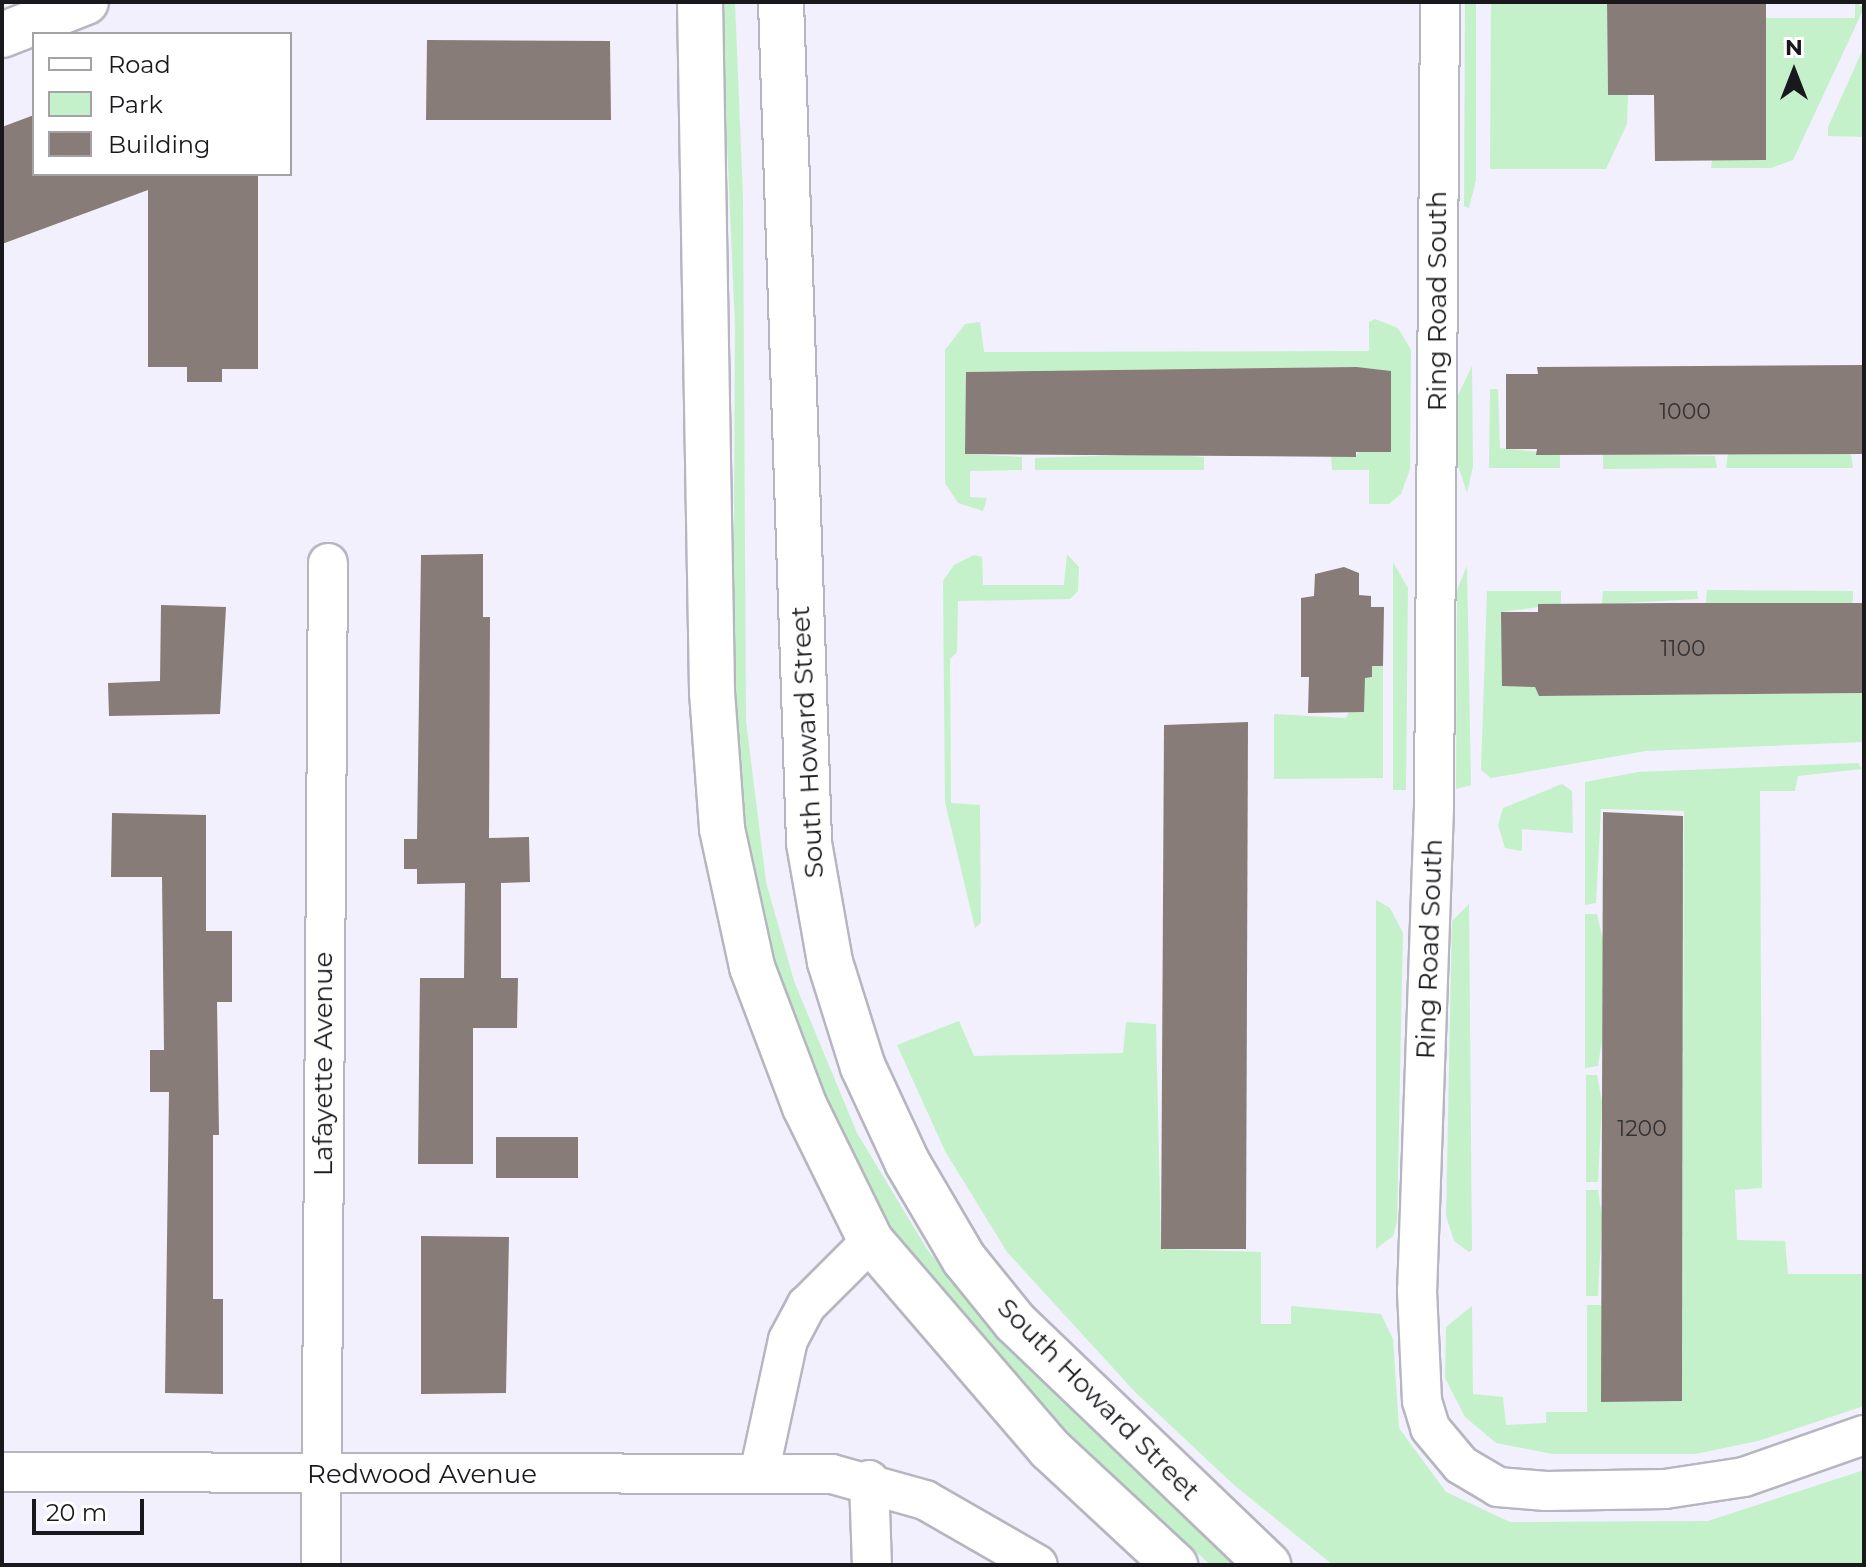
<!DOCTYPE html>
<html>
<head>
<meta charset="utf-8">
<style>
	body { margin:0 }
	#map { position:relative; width:1866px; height:1567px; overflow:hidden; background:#f1f0fc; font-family:Montserrat,sans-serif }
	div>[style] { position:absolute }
	.green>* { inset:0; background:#c4f1ca }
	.building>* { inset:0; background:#877c77 }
	.roads { filter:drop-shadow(2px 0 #b6b6c1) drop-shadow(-2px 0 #b6b6c1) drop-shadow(0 2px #b6b6c1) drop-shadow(0 -2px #b6b6c1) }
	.minor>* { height:38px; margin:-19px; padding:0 19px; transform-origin:19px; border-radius:19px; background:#fff }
	.tertiary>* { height:44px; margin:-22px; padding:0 22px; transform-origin:22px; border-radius:22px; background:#fff }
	span { translate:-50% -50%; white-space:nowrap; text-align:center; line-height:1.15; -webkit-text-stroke:7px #fff; paint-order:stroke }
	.number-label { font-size:22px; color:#343234 }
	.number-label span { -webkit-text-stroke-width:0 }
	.street-label { font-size:26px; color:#19191d }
	.frame { position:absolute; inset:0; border:4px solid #19191d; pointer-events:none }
	.legend { position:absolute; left:32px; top:32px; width:260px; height:144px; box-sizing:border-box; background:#fff; border:2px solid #a3a3a5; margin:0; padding:10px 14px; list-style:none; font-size:24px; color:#19191d }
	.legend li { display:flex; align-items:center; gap:16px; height:40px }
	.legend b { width:40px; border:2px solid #a3a3a5 }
	.north { position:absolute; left:1754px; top:32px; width:80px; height:80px; -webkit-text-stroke:6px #fff; paint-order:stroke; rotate:0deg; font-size:22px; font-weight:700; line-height:32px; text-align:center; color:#19191d }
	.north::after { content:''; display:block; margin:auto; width:28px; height:36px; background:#19191d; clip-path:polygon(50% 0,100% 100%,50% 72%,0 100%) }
	.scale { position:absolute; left:32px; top:1499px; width:112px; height:36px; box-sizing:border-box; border:4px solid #19191d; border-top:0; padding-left:10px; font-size:24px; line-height:28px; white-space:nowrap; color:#19191d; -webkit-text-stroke:6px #fff; paint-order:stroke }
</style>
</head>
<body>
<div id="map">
	<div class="green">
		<div style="clip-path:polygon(721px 2px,735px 2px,743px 198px,746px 721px,766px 882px,794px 981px,857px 1133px,927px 1249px,973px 1308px,1247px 1565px,1211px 1565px,1144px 1507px,1002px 1367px,920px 1272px,849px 1159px,786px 1014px,751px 888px,733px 737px,735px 326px)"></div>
		<div style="clip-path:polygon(1465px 2px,1476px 2px,1476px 180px,1469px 208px,1464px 206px)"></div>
		<div style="clip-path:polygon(1491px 2px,1607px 2px,1608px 94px,1628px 95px,1627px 124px,1606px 169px,1490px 169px)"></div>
		<div style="clip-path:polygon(1855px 2px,1864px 8px,1793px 160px,1771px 168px,1711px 168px,1712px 160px,1766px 160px,1766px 18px,1855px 18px)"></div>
		<div style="clip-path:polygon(1864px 47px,1864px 137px,1828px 136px,1828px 127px)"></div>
		<div style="clip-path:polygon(1375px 319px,1398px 328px,1411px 350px,1410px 469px,1401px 494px,1389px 504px,1369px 504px,1369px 470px,1332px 470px,1331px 456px,1356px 457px,1391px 371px,1356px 367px,966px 372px,966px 454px,1022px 457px,1022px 470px,970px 471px,970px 497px,987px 498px,983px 511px,958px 503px,945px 483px,945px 350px,965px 324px,980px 322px,984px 352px,1369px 351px,1369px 322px)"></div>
		<div style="clip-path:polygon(1472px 366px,1473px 467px,1467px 493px,1457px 462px,1458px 395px)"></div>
		<div style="clip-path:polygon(1490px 389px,1498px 389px,1500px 448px,1560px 454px,1560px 468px,1489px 468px)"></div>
		<div style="clip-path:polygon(1728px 453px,1851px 454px,1853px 468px,1726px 468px)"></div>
		<div style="clip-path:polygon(1155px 454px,1204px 457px,1204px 470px,1035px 470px,1035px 458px)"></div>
		<div style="clip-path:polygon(1603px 454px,1715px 456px,1717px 468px,1603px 469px)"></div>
		<div style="clip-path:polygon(1067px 554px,1079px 567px,1078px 591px,1070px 599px,958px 601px,957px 652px,950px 659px,951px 803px,980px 805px,981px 923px,975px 928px,945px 802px,943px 581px,954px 565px,974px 555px,982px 557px,983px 585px,1064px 585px)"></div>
		<div style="clip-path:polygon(1393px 562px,1408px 588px,1406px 790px,1393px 790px)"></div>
		<div style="clip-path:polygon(1467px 566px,1471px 785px,1456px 789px,1457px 590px)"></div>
		<div style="clip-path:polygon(1707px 590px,1853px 591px,1853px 598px,1852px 603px,1706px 603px)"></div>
		<div style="clip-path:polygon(1487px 591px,1561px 591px,1561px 604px,1501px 612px,1539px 696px,1864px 693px,1864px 742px,1646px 751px,1491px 778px,1481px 770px)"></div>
		<div style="clip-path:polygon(1603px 591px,1697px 591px,1698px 599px,1602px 604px)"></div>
		<div style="clip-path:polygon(1372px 666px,1383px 666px,1383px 778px,1274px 779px,1274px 714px,1346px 718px,1349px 712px,1364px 712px,1365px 678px,1372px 677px)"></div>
		<div style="clip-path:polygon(1858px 763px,1862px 769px,1798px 776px,1795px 791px,1760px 791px,1762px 1188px,1735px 1190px,1737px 1240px,1785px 1241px,1788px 1274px,1864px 1274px,1864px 1406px,1758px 1441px,1695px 1454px,1553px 1454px,1496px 1443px,1465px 1417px,1445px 1378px,1446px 1327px,1472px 1306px,1473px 1394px,1503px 1397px,1506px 1425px,1546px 1423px,1546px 1412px,1587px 1412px,1587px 1305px,1601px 1305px,1601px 1402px,1682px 1401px,1684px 811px,1601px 809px,1596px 903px,1585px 905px,1585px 782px,1638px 772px)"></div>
		<div style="clip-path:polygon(1562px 784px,1572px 791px,1573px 833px,1522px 829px,1522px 851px,1505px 848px,1498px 825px,1503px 808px)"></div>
		<div style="clip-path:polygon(1376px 900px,1390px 908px,1403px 933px,1397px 1222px,1393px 1236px,1376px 1249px)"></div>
		<div style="clip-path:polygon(1469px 904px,1472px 1250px,1469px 1252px,1454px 1241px,1446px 1216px,1452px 921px)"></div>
		<div style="clip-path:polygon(1585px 914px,1597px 914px,1603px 940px,1602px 1040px,1598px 1066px,1585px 1068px)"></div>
		<div style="clip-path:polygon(959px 1021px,974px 1056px,1123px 1053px,1126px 1022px,1156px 1024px,1161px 1249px,1261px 1252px,1261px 1324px,1291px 1324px,1291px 1306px,1381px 1314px,1393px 1339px,1399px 1428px,1446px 1492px,1510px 1522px,1708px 1521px,1864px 1470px,1864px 1565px,1333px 1565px,1234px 1485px,1136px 1393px,1007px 1252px,945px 1151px,897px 1045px)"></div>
		<div style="clip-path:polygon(1586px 1075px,1597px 1075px,1602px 1102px,1598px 1182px,1586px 1182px)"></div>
		<div style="clip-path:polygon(1586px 1190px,1598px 1190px,1602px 1218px,1598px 1296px,1586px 1296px)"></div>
	</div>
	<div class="building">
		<div style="clip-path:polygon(1607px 2px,1766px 2px,1766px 160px,1655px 161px,1654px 95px,1608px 95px)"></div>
		<div style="clip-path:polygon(427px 40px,610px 41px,611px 120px,426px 120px)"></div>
		<div style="clip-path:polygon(34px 115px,34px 174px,258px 174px,258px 369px,222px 369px,222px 382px,187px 382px,187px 367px,148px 367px,148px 190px,2px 244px,2px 127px)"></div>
		<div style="clip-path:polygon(1864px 365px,1864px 454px,1536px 455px,1537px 449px,1506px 449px,1506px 374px,1538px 374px,1537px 367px)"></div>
		<div style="clip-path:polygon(1357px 367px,1391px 371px,1391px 452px,1356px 452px,1356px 457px,965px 454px,966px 372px)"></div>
		<div style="clip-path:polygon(483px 554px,483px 617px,490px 617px,489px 838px,529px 837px,530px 882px,501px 883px,501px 978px,518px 978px,517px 1028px,473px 1028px,473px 1164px,418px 1164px,420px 978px,464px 978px,465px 883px,417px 884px,417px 869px,404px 869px,404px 839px,417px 839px,421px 555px)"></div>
		<div style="clip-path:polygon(1344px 567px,1359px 573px,1359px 595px,1371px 596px,1371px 607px,1384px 607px,1383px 666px,1372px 666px,1372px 677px,1365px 678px,1364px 712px,1308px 713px,1309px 677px,1301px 677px,1301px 598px,1314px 596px,1315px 574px)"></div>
		<div style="clip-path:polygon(1671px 603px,1864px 603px,1864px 693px,1539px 696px,1535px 687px,1502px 686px,1501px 612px,1538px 612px,1538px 604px)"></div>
		<div style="clip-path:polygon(161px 605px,226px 607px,220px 714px,109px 716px,108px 683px,160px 681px)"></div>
		<div style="clip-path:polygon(1248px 722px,1246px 1249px,1161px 1249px,1164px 725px)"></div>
		<div style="clip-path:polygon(1603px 812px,1683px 816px,1682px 1401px,1601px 1402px)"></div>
		<div style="clip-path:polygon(112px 813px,206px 815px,206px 931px,232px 931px,232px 1002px,217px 1002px,219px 1135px,213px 1135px,213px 1299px,223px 1299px,223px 1394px,165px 1393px,169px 1092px,150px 1092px,150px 1050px,164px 1050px,162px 877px,111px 877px)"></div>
		<div style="clip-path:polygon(496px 1137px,578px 1137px,578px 1178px,496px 1178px)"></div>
		<div style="clip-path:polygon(421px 1236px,509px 1237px,506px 1393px,421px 1394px)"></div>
	</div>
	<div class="roads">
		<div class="minor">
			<div style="left:1440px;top:2px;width:805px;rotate:90.43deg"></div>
			<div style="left:1434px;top:807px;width:484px;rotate:92deg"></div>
			<div style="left:1417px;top:1291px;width:110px;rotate:87.4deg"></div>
			<div style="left:1422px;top:1401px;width:28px;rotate:73deg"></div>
			<div style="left:1430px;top:1428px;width:48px;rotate:50deg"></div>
			<div style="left:1461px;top:1465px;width:43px;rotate:30.7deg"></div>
			<div style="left:1498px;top:1487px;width:48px;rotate:4.8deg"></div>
			<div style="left:1546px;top:1491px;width:119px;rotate:-1deg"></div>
			<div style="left:1665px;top:1489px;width:80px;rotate:-8.6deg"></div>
			<div style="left:1744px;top:1477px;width:127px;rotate:-19.3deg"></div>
			<div style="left:2px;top:1472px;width:830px;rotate:0.14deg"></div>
			<div style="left:832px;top:1474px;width:97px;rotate:15.6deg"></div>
			<div style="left:925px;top:1500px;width:130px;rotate:29.9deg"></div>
			<div style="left:759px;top:1474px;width:137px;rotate:-77.8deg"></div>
			<div style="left:788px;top:1340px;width:40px;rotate:-62deg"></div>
			<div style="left:807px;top:1305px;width:91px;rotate:-45deg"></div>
			<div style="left:869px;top:1480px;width:85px;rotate:88deg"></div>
			<div style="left:321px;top:1565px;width:1002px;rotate:-89.6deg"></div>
		</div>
		<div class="tertiary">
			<div style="left:700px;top:2px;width:690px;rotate:89deg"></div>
			<div style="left:712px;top:692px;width:137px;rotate:85.8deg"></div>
			<div style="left:722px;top:829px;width:141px;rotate:77.7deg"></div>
			<div style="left:752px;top:967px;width:150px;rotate:69.3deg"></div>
			<div style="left:805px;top:1107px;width:149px;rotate:63.8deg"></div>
			<div style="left:871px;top:1241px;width:274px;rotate:49.3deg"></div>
			<div style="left:1050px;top:1449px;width:171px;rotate:42.9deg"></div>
			<div style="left:781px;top:2px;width:841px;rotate:88.09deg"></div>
			<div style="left:809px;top:843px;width:121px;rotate:80deg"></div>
			<div style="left:830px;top:962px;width:110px;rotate:72.6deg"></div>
			<div style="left:863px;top:1067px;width:105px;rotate:65.1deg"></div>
			<div style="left:907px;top:1162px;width:113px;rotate:59.6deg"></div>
			<div style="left:964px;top:1259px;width:81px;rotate:51deg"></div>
			<div style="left:1015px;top:1322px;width:351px;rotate:43.8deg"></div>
			<div style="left:2px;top:35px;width:90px;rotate:-21.4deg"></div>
		</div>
	</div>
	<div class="number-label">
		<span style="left:1685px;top:412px">1000</span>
		<span style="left:1683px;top:649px">1100</span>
		<span style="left:1642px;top:1129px">1200</span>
	</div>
	<div class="street-label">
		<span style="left:1438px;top:301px;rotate:-90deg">Ring Road South</span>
		<span style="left:808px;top:742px;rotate:-93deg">South Howard Street</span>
		<span style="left:1430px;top:949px;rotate:-88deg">Ring Road South</span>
		<span style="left:324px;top:1064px;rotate:-90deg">Lafayette Avenue</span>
		<span style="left:1098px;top:1400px;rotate:45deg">South Howard Street</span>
		<span style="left:422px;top:1475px">Redwood Avenue</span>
	</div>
	<div class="frame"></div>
	<ul class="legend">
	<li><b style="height:10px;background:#fff"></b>Road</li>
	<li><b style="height:22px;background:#c4f1ca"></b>Park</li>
	<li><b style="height:22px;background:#877c77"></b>Building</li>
	</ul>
	<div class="north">N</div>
	<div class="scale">20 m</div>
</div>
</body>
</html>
